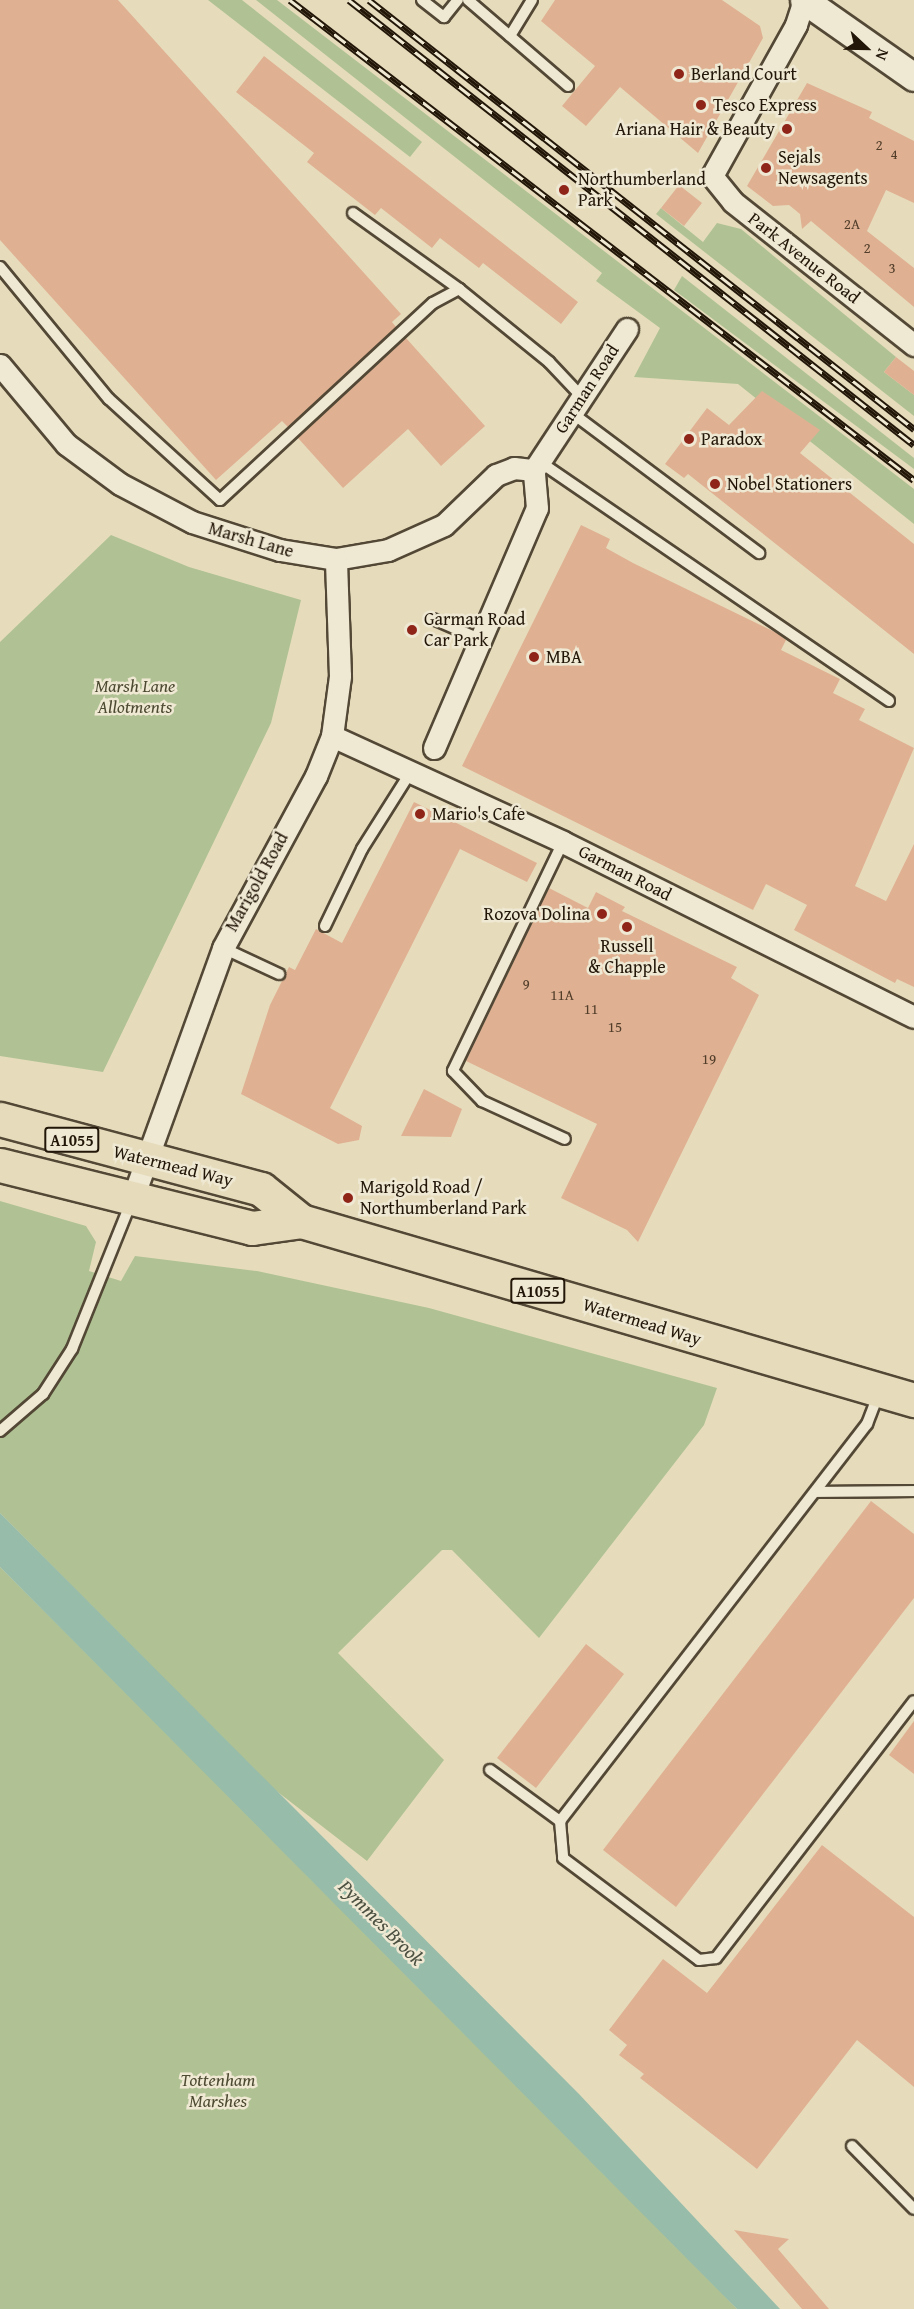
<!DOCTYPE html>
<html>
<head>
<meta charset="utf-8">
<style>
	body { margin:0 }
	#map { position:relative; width:914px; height:2309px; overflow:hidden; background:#e6dcbc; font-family:"Gentium Book Plus",serif }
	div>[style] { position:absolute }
	.green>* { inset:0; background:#b0c294 }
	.water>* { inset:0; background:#97bcaa }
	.building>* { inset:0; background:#dfb192 }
	.roads { filter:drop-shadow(2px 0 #534835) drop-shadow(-2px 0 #534835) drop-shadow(0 2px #534835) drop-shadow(0 -2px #534835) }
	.service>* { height:10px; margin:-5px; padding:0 5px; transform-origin:5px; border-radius:5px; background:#efe8d3 }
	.minor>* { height:21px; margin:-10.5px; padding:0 10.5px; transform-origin:10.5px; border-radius:10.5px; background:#efe8d3 }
	.tertiary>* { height:27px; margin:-13.5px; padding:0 13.5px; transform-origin:13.5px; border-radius:13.5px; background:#efe8d3 }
	.primary>* { height:33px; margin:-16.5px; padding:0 16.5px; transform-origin:16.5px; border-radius:16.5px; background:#e6dcbc }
	.rail>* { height:7px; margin-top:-3.5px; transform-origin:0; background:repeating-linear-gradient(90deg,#efe8d3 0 14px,#221608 0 28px); box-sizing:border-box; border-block:2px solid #221608 }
	.dots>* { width:16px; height:16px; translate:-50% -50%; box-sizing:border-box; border:3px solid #efe8d3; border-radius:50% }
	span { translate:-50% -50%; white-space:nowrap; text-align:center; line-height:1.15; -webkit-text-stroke:5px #efe8d3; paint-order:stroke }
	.number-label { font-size:15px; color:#513d2a }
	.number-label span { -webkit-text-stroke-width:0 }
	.shield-label span { padding:2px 4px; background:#efe8d3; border:2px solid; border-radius:4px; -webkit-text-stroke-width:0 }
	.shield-label { font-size:16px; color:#221608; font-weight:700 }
	.poi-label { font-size:18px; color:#221608 }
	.left { translate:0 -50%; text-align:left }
	.right { translate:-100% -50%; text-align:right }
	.street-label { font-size:18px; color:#221608 }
	.park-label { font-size:18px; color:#4d4a32; font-style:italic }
	.water-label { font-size:20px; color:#4b5041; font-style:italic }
	.north { position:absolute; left:836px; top:18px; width:60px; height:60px; -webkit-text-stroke:4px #efe8d3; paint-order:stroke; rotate:112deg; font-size:16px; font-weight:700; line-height:24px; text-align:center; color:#221608 }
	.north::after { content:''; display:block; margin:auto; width:21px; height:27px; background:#221608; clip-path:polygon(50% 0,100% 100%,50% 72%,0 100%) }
</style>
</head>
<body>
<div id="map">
	<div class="green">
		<div style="clip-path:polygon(208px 0,242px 0,422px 142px,410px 157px)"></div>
		<div style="clip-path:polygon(256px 0,277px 0,914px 489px,914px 524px,738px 384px,634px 377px,660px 328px,596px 281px,602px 273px)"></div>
		<div style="clip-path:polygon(661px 208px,703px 242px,717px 223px,741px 229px,896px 357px,884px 372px,914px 395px,914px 416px,656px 214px)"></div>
		<div style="clip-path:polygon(682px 276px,914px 458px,914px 469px,674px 290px)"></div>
		<div style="clip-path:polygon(111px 535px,189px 567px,301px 600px,271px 723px,103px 1072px,0 1056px,0 642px)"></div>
		<div style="clip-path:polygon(0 1201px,86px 1226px,96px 1242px,89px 1271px,121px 1281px,135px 1256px,257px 1271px,429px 1308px,717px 1388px,704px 1425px,539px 1638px,452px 1550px,442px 1550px,338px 1653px,444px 1760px,367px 1861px,270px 1786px,0 1513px)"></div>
		<div style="clip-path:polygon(0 1567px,626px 2192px,737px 2309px,0 2309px)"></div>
	</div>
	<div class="water">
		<div style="clip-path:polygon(0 1513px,579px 2094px,780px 2309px,737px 2309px,0 1567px)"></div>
	</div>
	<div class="building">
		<div style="clip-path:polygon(0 0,118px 0,401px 314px,392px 322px,396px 327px,288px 427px,282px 421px,216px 480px,0 240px)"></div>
		<div style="clip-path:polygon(555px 0,722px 0,760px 26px,763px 38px,698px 153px,620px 87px,586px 126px,562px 106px,595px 66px,541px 21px)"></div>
		<div style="clip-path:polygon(264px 56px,578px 302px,561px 324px,483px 263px,479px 268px,440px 238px,432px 248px,381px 208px,375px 215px,307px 162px,314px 153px,236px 92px)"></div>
		<div style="clip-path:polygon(807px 83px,872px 112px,869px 118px,914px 141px,914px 203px,886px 190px,867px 231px,914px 268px,914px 307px,811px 221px,802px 229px,800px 214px,789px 205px,773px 206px,747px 186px)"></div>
		<div style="clip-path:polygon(679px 185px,702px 203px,684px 226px,661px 208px)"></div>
		<div style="clip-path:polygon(406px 338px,485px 426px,441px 466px,408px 429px,343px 488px,298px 438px)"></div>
		<div style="clip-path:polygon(896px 357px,914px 371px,914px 395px,884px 372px)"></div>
		<div style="clip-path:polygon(762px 391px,820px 430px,800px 453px,914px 544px,914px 654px,688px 474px,684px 478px,665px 464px,707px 408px,729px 425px)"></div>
		<div style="clip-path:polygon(581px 525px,610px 539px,606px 548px,633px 563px,777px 633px,786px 640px,781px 650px,840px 679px,833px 693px,865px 709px,859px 720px,914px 748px,855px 886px,886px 901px,914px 844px,914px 987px,897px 979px,895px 983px,794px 930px,807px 905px,766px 884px,753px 910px,462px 766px)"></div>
		<div style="clip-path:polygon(414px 802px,537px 863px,527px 882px,460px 849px,330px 1108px,362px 1126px,359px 1140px,338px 1144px,241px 1094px,270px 1005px,289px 967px,295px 970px,316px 929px,342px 943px)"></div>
		<div style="clip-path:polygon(549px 888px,588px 908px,596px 892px,625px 907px,622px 911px,737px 967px,731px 978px,759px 995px,638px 1242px,627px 1230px,561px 1198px,597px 1124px,466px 1061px)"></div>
		<div style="clip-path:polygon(424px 1089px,462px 1109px,451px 1137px,401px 1136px)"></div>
		<div style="clip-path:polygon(871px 1501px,914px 1534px,914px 1598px,676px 1907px,603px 1850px)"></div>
		<div style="clip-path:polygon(586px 1644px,624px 1674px,536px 1788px,497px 1758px)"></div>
		<div style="clip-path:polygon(914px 1721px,914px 1774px,889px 1755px)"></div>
		<div style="clip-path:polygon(822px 1845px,914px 1917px,914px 2087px,857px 2040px,757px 2169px,640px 2078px,644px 2074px,619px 2055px,627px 2045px,609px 2030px,663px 1959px,707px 1993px)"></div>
		<div style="clip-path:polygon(734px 2230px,789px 2239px,778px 2249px,829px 2309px,802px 2309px)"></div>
	</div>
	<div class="roads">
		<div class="service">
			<div style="left:422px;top:0;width:28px;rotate:38deg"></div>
			<div style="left:444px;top:17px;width:22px;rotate:-51deg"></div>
			<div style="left:468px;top:0;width:132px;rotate:40.7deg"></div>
			<div style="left:510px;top:36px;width:42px;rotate:-58.6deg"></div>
			<div style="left:353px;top:213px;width:130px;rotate:35.6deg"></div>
			<div style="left:459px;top:289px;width:116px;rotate:39deg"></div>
			<div style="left:549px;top:362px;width:48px;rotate:46.7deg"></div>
			<div style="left:0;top:267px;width:171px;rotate:50.5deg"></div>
			<div style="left:109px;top:399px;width:150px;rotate:42.3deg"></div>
			<div style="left:220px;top:500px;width:290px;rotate:-42.8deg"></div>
			<div style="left:433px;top:303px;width:30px;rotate:-28deg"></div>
			<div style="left:572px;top:413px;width:234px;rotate:36.8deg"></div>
			<div style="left:540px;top:462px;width:423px;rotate:34.4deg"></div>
			<div style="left:433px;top:619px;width:53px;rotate:23.2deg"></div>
			<div style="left:563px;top:842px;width:254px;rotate:115.7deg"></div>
			<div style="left:453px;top:1071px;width:42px;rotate:46deg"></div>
			<div style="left:482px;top:1101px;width:91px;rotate:24.6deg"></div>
			<div style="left:325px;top:926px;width:85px;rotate:-64.3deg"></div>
			<div style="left:362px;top:849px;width:90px;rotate:-57.7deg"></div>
			<div style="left:223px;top:948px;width:62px;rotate:24.9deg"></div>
			<div style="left:0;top:1431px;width:57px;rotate:-40.7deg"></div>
			<div style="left:43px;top:1394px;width:54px;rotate:-57.2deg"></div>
			<div style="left:72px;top:1349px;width:158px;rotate:-68.1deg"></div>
			<div style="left:815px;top:1492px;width:99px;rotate:-0.6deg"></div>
			<div style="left:490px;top:1770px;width:87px;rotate:36.1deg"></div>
			<div style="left:560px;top:1821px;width:502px;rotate:-52.29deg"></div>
			<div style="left:867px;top:1424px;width:33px;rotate:-69deg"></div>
			<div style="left:560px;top:1821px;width:37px;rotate:85deg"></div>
			<div style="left:563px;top:1858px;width:170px;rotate:36.9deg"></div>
			<div style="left:699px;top:1960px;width:17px;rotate:-7deg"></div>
			<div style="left:716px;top:1958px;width:324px;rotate:-52.4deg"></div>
			<div style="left:852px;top:2146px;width:88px;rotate:45.5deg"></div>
		</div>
		<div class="minor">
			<div style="left:804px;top:0;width:26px;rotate:108deg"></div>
			<div style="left:796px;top:25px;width:173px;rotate:119.1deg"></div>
			<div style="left:712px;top:176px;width:33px;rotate:51deg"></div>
			<div style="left:733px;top:202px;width:231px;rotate:38.3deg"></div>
			<div style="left:0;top:365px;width:103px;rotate:50.1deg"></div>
			<div style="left:66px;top:444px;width:67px;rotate:36.5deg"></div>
			<div style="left:120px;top:484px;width:81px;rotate:27.8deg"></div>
			<div style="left:192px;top:522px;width:92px;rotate:17.7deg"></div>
			<div style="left:280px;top:550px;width:57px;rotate:9.1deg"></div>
			<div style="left:336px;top:559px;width:53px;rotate:-9.8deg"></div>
			<div style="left:388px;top:550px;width:61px;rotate:-24.1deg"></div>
			<div style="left:444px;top:525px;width:72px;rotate:-43.9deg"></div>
			<div style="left:496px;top:475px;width:19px;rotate:-21deg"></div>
			<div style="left:514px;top:468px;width:20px;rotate:6deg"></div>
			<div style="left:534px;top:470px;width:169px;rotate:-56.6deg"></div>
			<div style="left:332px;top:736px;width:254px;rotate:24.6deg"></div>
			<div style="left:563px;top:842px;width:392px;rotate:26.5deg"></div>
			<div style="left:434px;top:748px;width:261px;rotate:-66.8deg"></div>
			<div style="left:537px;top:508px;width:38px;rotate:-95deg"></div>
			<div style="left:132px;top:1200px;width:268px;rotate:-70.1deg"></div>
			<div style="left:223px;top:948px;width:196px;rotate:-61.6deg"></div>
			<div style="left:316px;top:776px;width:43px;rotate:-68.2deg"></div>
			<div style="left:332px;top:736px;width:61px;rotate:-82.4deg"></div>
			<div style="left:340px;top:676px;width:117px;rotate:-92deg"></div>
		</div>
		<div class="tertiary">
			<div style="left:804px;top:0;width:134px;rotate:35deg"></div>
		</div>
		<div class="primary">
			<div style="left:0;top:1119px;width:270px;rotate:15deg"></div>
			<div style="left:261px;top:1189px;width:51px;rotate:38.7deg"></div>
			<div style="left:301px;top:1221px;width:639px;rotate:16.28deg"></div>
			<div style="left:0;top:1165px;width:260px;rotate:14deg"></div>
			<div style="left:252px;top:1228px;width:49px;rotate:-8.1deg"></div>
		</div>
	</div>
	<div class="rail">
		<div style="left:290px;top:0;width:787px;rotate:37.57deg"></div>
		<div style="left:349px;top:0;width:719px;rotate:38.22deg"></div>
		<div style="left:369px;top:0;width:694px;rotate:38.21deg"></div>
	</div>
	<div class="dots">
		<div style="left:679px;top:74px;background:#8f2418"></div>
		<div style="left:701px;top:105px;background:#8f2418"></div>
		<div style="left:787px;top:129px;background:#8f2418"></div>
		<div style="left:766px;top:168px;background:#8f2418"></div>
		<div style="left:564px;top:190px;background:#8f2418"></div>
		<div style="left:689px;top:439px;background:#8f2418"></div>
		<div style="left:715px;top:484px;background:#8f2418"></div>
		<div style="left:412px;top:630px;background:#8f2418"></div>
		<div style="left:534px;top:657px;background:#8f2418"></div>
		<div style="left:420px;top:814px;background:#8f2418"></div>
		<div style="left:602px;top:914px;background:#8f2418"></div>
		<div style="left:627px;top:927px;background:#8f2418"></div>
		<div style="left:348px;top:1198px;background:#8f2418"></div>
	</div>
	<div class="number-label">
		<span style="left:879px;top:145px">2</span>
		<span style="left:894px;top:154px">4</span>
		<span style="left:852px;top:224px">2A</span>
		<span style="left:867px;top:248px">2</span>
		<span style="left:892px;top:268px">3</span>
		<span style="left:526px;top:984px">9</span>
		<span style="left:562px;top:995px">11A</span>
		<span style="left:591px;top:1009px">11</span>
		<span style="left:615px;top:1027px">15</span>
		<span style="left:709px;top:1059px">19</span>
	</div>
	<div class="shield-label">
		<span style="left:72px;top:1140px">A1055</span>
		<span style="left:538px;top:1291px">A1055</span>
	</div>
	<div class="poi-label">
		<span class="left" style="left:691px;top:74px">Berland Court</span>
		<span class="left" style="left:713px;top:105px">Tesco Express</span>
		<span class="right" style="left:775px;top:129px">Ariana Hair &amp; Beauty</span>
		<span class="left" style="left:778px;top:168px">Sejals<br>Newsagents</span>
		<span class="left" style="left:578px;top:190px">Northumberland<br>Park</span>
		<span class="left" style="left:701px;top:439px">Paradox</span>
		<span class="left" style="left:727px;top:484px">Nobel Stationers</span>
		<span class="left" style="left:424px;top:630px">Garman Road<br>Car Park</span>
		<span class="left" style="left:546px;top:657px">MBA</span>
		<span class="left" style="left:432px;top:814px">Mario's Cafe</span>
		<span class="right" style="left:590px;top:914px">Rozova Dolina</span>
		<span style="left:627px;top:957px">Russell<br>&amp; Chapple</span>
		<span class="left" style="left:360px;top:1198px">Marigold Road /<br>Northumberland Park</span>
	</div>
	<div class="street-label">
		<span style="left:804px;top:258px;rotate:38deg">Park Avenue Road</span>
		<span style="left:587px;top:389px;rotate:-57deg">Garman Road</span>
		<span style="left:251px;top:540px;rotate:16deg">Marsh Lane</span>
		<span style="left:625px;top:873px;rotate:27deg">Garman Road</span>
		<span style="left:257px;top:882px;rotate:-61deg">Marigold Road</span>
		<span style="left:173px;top:1166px;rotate:14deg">Watermead Way</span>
		<span style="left:642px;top:1322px;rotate:17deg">Watermead Way</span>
	</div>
	<div class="park-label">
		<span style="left:135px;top:697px">Marsh Lane<br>Allotments</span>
		<span style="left:218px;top:2091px">Tottenham<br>Marshes</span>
	</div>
	<div class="water-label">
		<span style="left:382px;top:1922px;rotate:45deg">Pymmes Brook</span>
	</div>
	<div class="north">N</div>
</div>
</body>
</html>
